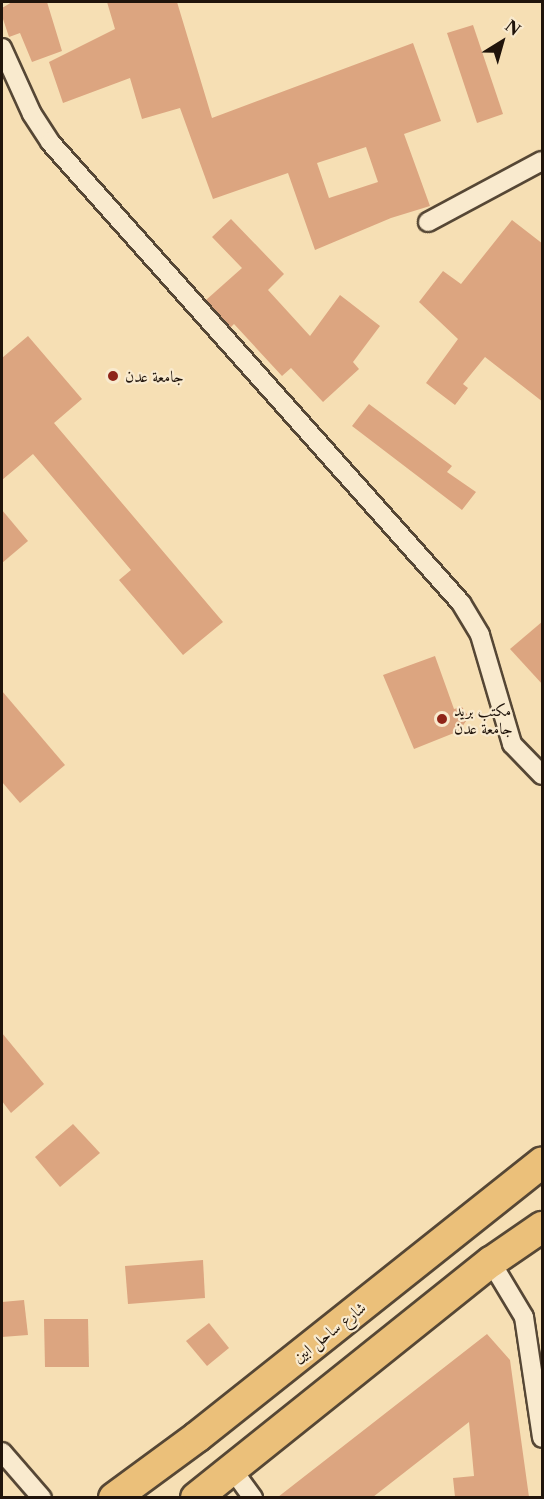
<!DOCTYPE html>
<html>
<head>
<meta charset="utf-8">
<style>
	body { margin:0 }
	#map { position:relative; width:544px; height:1499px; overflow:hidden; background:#f6dfb4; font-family:"Libre Caslon Text",Amiri,serif }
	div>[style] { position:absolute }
	.building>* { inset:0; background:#dca580 }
	.roads { filter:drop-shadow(2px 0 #564735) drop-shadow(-2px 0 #564735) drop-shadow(0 2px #564735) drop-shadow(0 -2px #564735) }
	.minor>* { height:18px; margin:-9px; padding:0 9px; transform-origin:9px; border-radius:9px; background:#f9eace }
	.trunk>* { height:30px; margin:-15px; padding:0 15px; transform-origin:15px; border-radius:15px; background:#ebc07a }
	.dots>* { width:16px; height:16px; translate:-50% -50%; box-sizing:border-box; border:3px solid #f9eace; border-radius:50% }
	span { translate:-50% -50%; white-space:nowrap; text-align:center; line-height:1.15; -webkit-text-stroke:4.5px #f9eace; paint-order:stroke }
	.poi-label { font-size:16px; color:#20140b }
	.left { translate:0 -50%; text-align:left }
	.street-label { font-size:16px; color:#20140b }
	.frame { position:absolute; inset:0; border:3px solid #20140b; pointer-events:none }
	.north { position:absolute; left:472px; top:12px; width:60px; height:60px; -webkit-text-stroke:4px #f9eace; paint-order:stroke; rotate:37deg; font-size:16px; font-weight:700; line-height:24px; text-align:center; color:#20140b }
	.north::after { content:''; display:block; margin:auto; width:21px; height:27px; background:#20140b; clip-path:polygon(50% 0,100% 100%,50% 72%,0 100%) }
</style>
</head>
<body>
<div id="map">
	<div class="building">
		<div style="clip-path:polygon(12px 2px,47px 2px,62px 51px,32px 62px,20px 33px,9px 37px,2px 16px,2px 8px)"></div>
		<div style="clip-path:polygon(evenodd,107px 2px,177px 2px,212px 118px,413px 43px,441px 121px,404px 134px,430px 206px,391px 218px,315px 250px,288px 173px,213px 199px,180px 108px,142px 119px,130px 78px,63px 103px,49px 62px,115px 29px,107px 2px,366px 147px,378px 182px,329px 198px,317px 163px,366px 147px)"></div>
		<div style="clip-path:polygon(473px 25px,503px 114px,477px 123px,447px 33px)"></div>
		<div style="clip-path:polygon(231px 219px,284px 274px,268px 290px,310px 336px,340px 295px,380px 326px,353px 362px,359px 369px,323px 402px,291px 368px,282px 376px,234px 324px,230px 328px,206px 300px,242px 268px,212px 237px)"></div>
		<div style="clip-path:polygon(512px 220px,543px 244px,543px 402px,485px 357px,463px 384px,468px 388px,455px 405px,426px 383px,458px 339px,419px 302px,443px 271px,461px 284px)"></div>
		<div style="clip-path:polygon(28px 336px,82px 399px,54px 423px,223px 622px,183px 655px,119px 580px,131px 570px,33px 454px,2px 480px,2px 358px)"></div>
		<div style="clip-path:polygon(369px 404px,452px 466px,447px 472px,476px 492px,462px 510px,352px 426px)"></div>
		<div style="clip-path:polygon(2px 510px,28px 541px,2px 563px)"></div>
		<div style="clip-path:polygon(543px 621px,543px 685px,510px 649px)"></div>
		<div style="clip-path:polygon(435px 656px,454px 709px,462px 707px,469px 717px,459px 731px,414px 749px,383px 675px)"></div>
		<div style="clip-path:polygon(2px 691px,65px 765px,20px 803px,2px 782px)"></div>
		<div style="clip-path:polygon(2px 1033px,44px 1084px,11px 1113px,2px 1101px)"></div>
		<div style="clip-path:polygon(73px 1124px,100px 1153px,60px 1187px,35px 1157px)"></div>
		<div style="clip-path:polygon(203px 1260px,205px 1298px,128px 1304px,125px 1266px)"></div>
		<div style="clip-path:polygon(24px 1300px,28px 1335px,2px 1337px,2px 1302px)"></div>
		<div style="clip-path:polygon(44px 1319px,88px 1319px,89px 1367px,45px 1367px)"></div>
		<div style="clip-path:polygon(209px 1323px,229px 1348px,207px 1366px,186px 1341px)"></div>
		<div style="clip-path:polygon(487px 1334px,510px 1360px,529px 1497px,455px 1497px,453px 1478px,474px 1476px,469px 1422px,373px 1497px,278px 1497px)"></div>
	</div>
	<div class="roads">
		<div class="minor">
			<div style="left:2px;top:48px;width:72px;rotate:65.6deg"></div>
			<div style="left:32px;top:114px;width:33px;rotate:57deg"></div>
			<div style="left:50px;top:142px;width:618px;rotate:48.28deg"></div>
			<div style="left:461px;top:603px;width:37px;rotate:59deg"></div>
			<div style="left:480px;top:635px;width:114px;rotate:73.6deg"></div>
			<div style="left:512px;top:744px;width:43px;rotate:45.9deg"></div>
			<div style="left:428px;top:222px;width:129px;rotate:-28.2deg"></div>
			<div style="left:491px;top:1262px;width:64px;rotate:59deg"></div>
			<div style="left:524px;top:1317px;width:122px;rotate:81.5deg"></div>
			<div style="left:2px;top:1452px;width:61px;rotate:49deg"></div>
			<div style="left:232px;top:1469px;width:36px;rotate:54deg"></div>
		</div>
		<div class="trunk">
			<div style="left:114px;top:1498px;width:103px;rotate:-36.3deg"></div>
			<div style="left:197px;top:1437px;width:441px;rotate:-38.5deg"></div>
			<div style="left:196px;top:1498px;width:378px;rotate:-38.7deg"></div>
			<div style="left:491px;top:1262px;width:62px;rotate:-34.5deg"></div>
		</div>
	</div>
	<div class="dots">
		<div style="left:113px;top:376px;background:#8f2418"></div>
		<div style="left:442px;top:719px;background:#8f2418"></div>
	</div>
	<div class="poi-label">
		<span class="left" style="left:125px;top:376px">جامعة عدن</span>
		<span class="left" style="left:454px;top:719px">مكتب بريد<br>جامعة عدن</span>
	</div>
	<div class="street-label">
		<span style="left:329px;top:1332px;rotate:-38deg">شارع ساحل ابين</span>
	</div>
	<div class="frame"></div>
	<div class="north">N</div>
</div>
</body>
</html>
